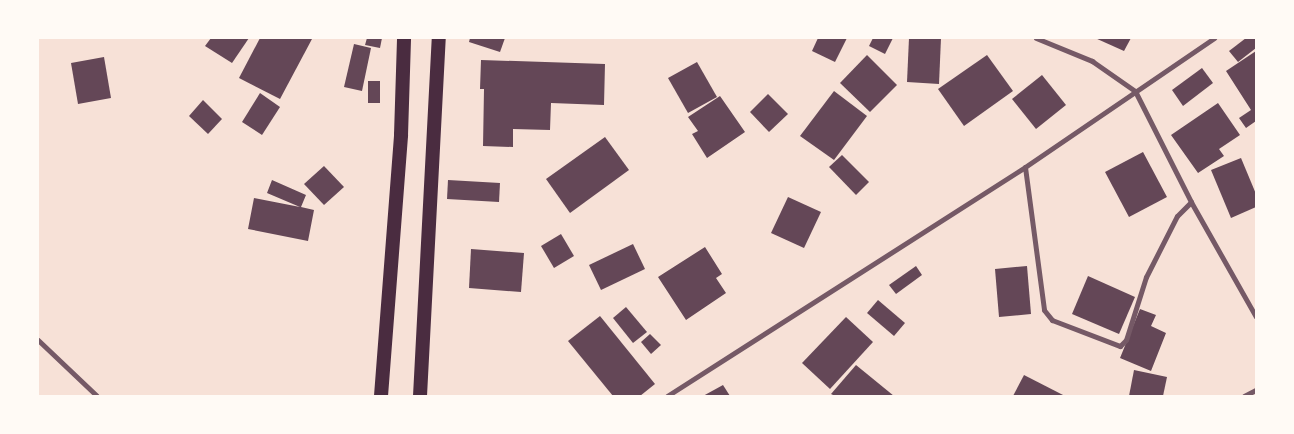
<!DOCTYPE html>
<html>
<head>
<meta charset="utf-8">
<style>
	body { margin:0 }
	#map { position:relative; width:1294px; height:434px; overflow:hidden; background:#f7e1d7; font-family:Manrope,sans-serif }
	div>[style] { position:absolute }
	.building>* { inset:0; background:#644757 }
	.minor>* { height:5px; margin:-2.5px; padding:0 2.5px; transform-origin:2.5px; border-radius:2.5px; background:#755966 }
	.trunk>* { height:14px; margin:-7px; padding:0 7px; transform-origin:7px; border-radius:7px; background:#4a2c40 }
	span { translate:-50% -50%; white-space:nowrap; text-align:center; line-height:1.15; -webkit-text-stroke:4px #fffaf5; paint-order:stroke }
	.frame { position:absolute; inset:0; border:39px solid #fffaf5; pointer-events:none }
</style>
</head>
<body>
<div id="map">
	<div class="building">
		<div style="clip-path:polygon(211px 38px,249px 38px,232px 63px,205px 46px)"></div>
		<div style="clip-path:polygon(260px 38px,312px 39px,280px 99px,239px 78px)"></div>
		<div style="clip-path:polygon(367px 38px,382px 38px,380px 48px,365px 45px)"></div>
		<div style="clip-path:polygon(470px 38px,505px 38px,500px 52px,469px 42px)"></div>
		<div style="clip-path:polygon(818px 38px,847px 38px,835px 62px,812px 51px)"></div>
		<div style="clip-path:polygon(873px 38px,893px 38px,885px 54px,869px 46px)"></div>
		<div style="clip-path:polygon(909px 38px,941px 38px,939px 84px,907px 82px)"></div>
		<div style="clip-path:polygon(1095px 38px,1131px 38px,1124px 51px)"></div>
		<div style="clip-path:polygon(1246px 38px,1256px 38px,1256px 48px,1238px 62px,1229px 51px)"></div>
		<div style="clip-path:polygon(354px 44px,371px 48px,362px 91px,344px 87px)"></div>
		<div style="clip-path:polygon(1256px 51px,1256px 121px,1246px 128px,1239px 118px,1251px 110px,1226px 71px)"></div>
		<div style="clip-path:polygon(867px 55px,897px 85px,870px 112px,840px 83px)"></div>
		<div style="clip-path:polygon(987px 55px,1013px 91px,964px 126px,938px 89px)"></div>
		<div style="clip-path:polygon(104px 57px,111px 98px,78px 104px,71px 63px)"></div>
		<div style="clip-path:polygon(481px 60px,605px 64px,604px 105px,551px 103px,550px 130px,513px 129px,513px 147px,483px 146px,484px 89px,480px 89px)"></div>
		<div style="clip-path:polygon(697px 62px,717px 97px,688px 113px,668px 78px)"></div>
		<div style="clip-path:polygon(1202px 68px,1213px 83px,1183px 106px,1172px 90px)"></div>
		<div style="clip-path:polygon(1042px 75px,1066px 105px,1036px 129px,1012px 99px)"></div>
		<div style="clip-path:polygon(368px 81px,380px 81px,380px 103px,368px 103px)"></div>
		<div style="clip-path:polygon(834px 91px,867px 116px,834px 160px,800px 136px)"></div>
		<div style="clip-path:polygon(260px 93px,280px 107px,262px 135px,242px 122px)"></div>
		<div style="clip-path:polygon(768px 94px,788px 114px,769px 132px,750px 112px)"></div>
		<div style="clip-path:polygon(720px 96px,745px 132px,707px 158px,692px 134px,698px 131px,688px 117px)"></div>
		<div style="clip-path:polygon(203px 100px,222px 119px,208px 134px,189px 116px)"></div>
		<div style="clip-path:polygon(1218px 103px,1240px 135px,1219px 149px,1224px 156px,1198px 173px,1171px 135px)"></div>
		<div style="clip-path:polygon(605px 137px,629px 170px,570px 213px,546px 179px)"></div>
		<div style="clip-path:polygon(1143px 152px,1167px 197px,1129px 217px,1105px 172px)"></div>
		<div style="clip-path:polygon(842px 155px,869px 182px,856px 195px,829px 167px)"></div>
		<div style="clip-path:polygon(1241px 158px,1256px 194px,1256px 207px,1231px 218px,1211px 170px)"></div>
		<div style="clip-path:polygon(324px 166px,344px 187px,324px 205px,304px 184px)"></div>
		<div style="clip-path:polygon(272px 180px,306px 195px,301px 207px,314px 210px,308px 241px,248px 229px,254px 198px,300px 207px,267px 193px)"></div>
		<div style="clip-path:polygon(448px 180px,500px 183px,499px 202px,447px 199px)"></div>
		<div style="clip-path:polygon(788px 197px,821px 212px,804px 248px,771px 233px)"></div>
		<div style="clip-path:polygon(561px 234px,574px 256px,554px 268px,541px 246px)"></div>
		<div style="clip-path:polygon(633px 244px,645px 269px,601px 290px,589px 265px)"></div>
		<div style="clip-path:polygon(705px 247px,722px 274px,716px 278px,726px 293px,686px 320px,658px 277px)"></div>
		<div style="clip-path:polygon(471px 249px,524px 253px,521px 292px,469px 288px)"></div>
		<div style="clip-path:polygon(916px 266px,922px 275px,896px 294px,889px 285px)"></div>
		<div style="clip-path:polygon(1027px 266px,1031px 314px,999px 317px,995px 269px)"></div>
		<div style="clip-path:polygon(1088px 276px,1135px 297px,1119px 334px,1072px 314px)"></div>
		<div style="clip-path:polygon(878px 300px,905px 323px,894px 336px,867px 313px)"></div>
		<div style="clip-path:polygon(626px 307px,647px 332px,633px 343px,613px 318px)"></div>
		<div style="clip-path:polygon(1140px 309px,1156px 315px,1151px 326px,1166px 333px,1151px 371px,1120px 358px)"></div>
		<div style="clip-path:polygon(600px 316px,655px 384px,640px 396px,613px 396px,568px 341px)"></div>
		<div style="clip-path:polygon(846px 317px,873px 342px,830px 389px,802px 363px)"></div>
		<div style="clip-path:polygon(650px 334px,661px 345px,651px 354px,641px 342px)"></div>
		<div style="clip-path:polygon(856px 365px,894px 396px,835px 396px,831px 394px)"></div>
		<div style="clip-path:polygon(1134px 370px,1167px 377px,1163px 396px,1129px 396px)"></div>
		<div style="clip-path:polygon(1024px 375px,1065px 396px,1013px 396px)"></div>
		<div style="clip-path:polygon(723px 385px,730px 396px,703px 396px)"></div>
	</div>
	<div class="minor">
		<div style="left:1036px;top:38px;width:61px;rotate:22.3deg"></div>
		<div style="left:1092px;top:61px;width:52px;rotate:34.9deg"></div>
		<div style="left:1135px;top:91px;width:124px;rotate:63.2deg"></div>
		<div style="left:1191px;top:202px;width:132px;rotate:60.5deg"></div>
		<div style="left:1025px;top:167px;width:144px;rotate:82.4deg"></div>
		<div style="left:1044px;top:310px;width:13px;rotate:51deg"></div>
		<div style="left:1052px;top:320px;width:73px;rotate:20.9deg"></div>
		<div style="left:1120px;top:346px;width:8px;rotate:-45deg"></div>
		<div style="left:1126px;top:340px;width:66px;rotate:-72.4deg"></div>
		<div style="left:1146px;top:277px;width:68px;rotate:-63.1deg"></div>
		<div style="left:1177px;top:216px;width:20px;rotate:-45deg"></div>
		<div style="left:38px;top:340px;width:81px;rotate:43.5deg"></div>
		<div style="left:667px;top:396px;width:425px;rotate:-32.6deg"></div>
		<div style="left:1025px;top:167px;width:229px;rotate:-34.3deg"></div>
		<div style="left:1244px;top:396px;width:13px;rotate:-27deg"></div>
	</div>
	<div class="trunk">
		<div style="left:381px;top:396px;width:262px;rotate:-85.6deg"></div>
		<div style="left:401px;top:135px;width:97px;rotate:-88.2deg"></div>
		<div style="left:420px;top:396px;width:359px;rotate:-87deg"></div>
	</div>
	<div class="frame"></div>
</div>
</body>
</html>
